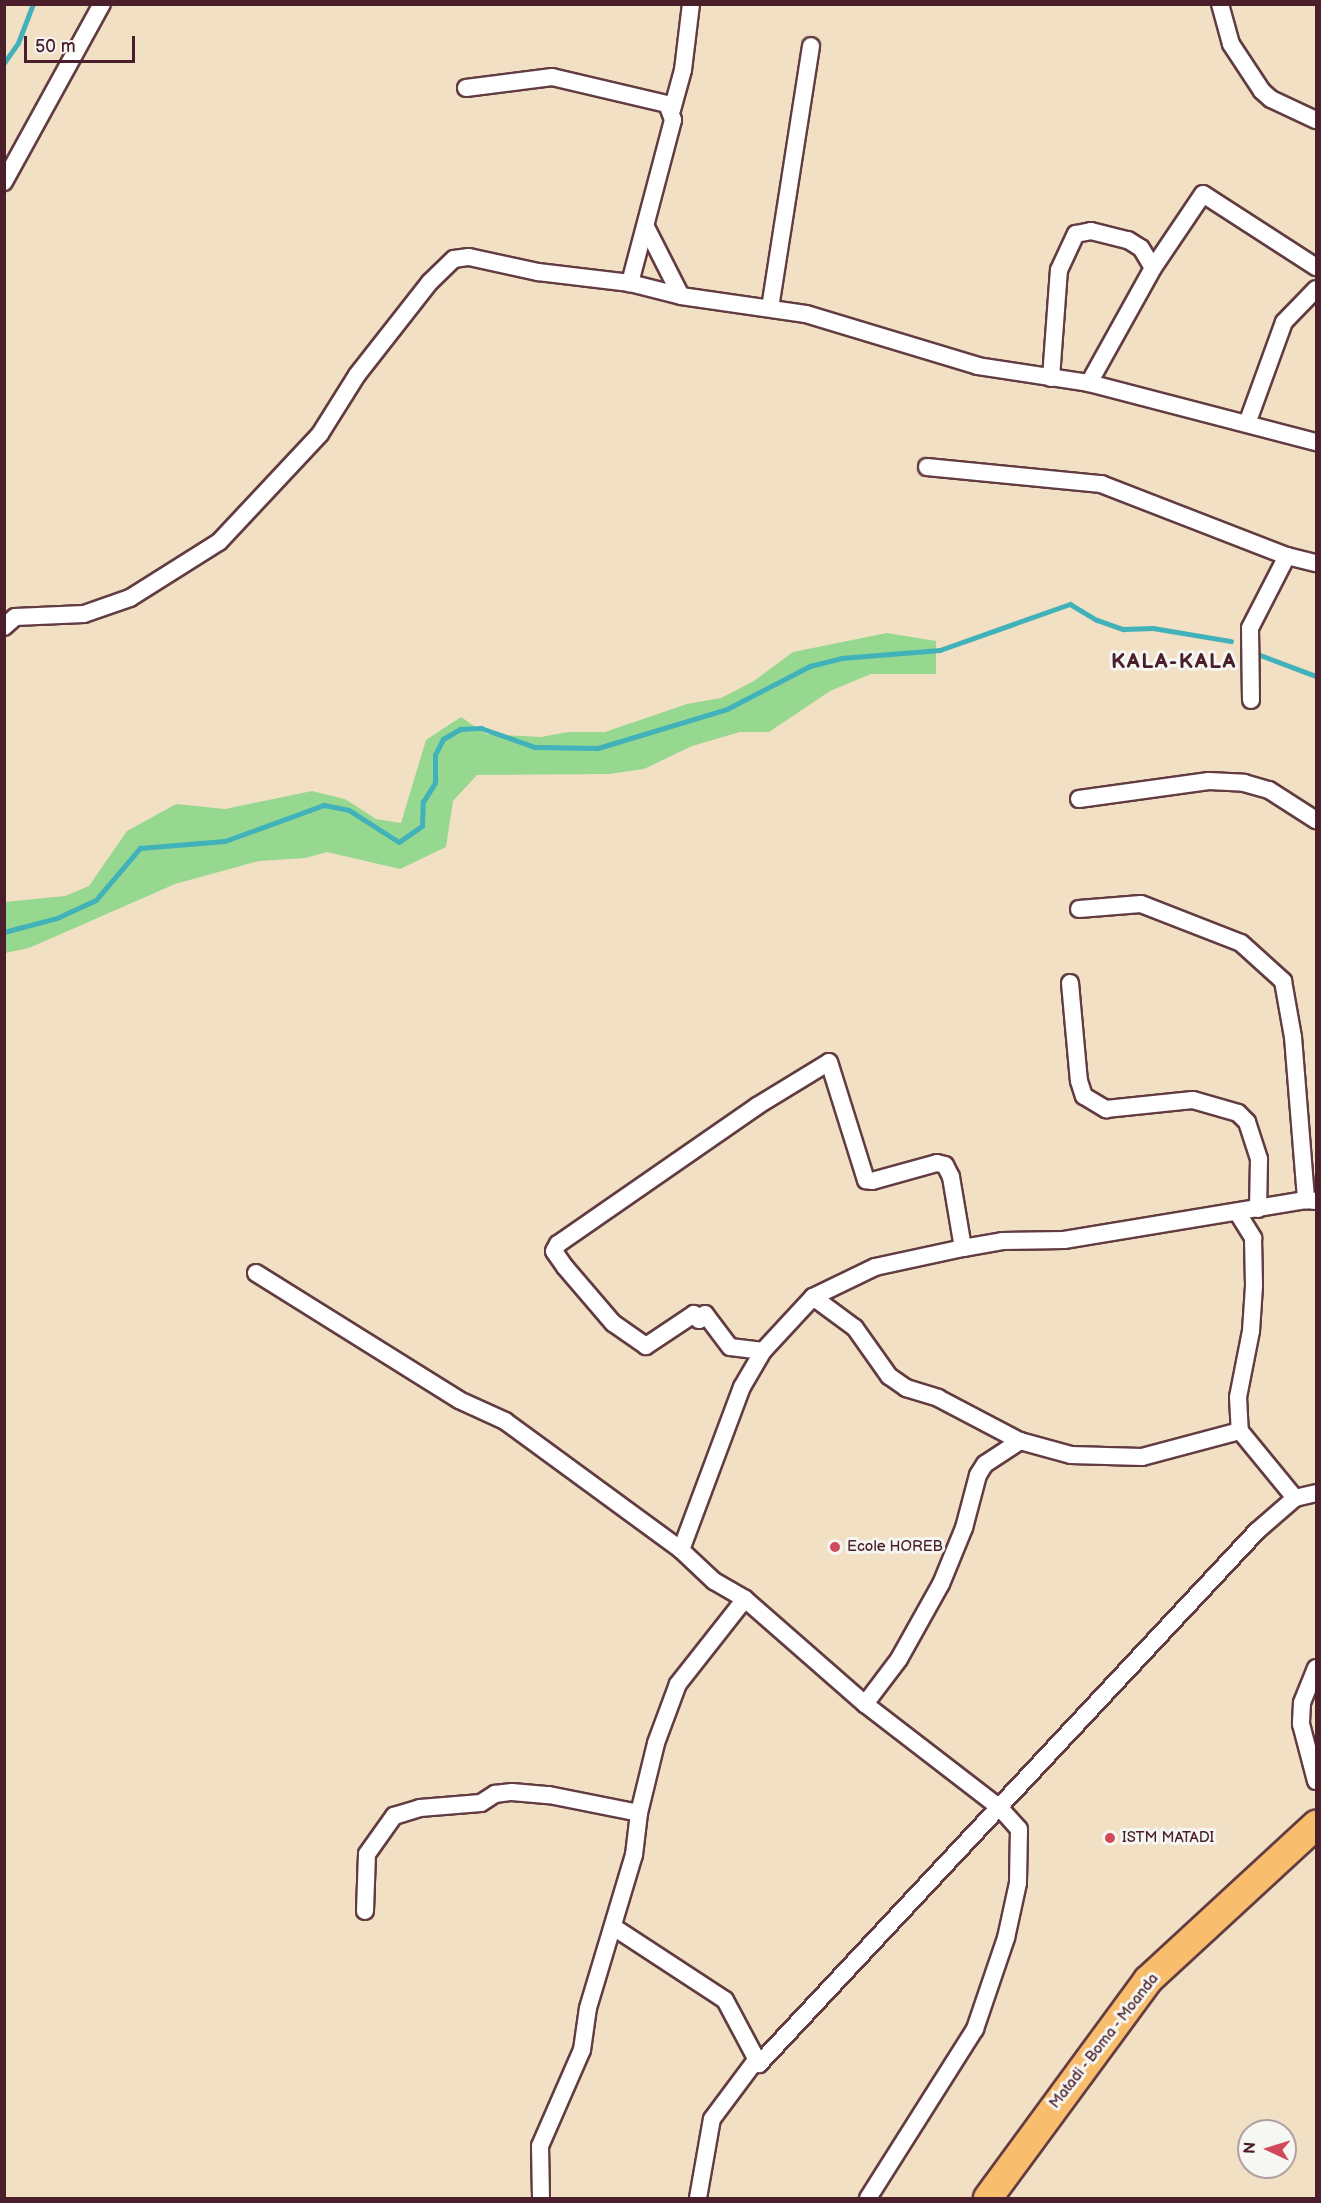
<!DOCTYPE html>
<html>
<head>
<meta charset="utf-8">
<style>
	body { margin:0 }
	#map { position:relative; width:1321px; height:2203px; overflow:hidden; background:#f1e0c3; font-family:"Balsamiq Sans",sans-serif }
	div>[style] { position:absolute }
	.green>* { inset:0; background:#96d890 }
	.stream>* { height:4.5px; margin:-2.25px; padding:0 2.25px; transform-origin:2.25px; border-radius:2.25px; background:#41b1ba }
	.roads { filter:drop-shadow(2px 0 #633c42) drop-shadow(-2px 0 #633c42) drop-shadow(0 2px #633c42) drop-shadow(0 -2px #633c42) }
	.minor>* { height:16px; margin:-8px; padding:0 8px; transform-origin:8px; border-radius:8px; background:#fff }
	.trunk>* { height:28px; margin:-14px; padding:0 14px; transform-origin:14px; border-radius:14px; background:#f9be6d }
	.dots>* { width:16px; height:16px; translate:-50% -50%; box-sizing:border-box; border:3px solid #f6f6f2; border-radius:50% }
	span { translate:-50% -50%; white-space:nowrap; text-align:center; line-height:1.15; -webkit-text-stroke:6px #f6f6f2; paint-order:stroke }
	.poi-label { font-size:15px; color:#4a1f2b }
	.left { translate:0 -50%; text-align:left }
	.street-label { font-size:15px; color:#4a1f2b }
	.district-label { font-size:21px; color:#4a1f2b; font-weight:700; letter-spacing:1.5px }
	.frame { position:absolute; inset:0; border:6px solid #4a1f2b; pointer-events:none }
	.north { position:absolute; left:1237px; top:2119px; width:60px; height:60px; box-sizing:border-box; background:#f6f6f2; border:2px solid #b1a0a2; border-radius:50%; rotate:274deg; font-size:16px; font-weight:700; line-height:24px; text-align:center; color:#4a1f2b }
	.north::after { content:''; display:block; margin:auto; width:21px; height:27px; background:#d1495b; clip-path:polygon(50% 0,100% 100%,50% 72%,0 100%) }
	.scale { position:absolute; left:24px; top:36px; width:111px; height:27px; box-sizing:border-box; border:3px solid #4a1f2b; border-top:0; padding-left:8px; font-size:18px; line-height:21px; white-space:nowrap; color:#4a1f2b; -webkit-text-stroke:4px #f6f6f2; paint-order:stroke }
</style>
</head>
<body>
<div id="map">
	<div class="green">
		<div style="clip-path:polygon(887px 633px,936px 641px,936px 674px,871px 674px,830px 691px,769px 732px,740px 732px,692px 746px,644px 769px,609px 774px,477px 775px,453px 801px,446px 847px,400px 869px,327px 852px,305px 858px,259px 861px,175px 884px,29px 948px,5px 953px,5px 902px,65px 896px,89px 886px,127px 831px,176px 804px,225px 809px,312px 791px,345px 799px,376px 819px,401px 823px,426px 740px,461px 717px,486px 734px,541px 737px,568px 732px,605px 732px,687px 704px,721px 698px,754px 681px,793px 652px)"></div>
	</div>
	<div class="stream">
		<div style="left:4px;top:63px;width:24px;rotate:-55deg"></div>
		<div style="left:18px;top:43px;width:42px;rotate:-69deg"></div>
		<div style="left:1255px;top:653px;width:65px;rotate:20.7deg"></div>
		<div style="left:4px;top:932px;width:55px;rotate:-14.8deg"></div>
		<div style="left:57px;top:918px;width:43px;rotate:-24.8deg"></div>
		<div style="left:96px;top:900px;width:68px;rotate:-49.8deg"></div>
		<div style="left:140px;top:848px;width:85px;rotate:-4.7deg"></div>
		<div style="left:225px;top:841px;width:105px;rotate:-20deg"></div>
		<div style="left:324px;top:805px;width:25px;rotate:11deg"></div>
		<div style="left:349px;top:810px;width:59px;rotate:32.6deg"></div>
		<div style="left:399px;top:842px;width:28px;rotate:-35deg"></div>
		<div style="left:422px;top:826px;width:24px;rotate:-88deg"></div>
		<div style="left:423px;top:802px;width:22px;rotate:-58deg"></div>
		<div style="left:435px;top:783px;width:28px;rotate:-90deg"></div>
		<div style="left:435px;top:755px;width:18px;rotate:-63deg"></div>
		<div style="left:443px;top:739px;width:20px;rotate:-30deg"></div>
		<div style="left:460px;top:729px;width:21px;rotate:-3deg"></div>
		<div style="left:481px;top:728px;width:57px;rotate:19.4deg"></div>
		<div style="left:535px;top:747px;width:63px;rotate:0.9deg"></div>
		<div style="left:598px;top:748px;width:135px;rotate:-16.8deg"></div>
		<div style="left:727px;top:709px;width:93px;rotate:-27.4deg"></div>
		<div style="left:810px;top:666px;width:32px;rotate:-14deg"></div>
		<div style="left:841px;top:658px;width:99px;rotate:-4.6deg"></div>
		<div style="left:940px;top:650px;width:138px;rotate:-19.5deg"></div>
		<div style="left:1070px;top:604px;width:31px;rotate:31deg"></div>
		<div style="left:1097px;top:620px;width:28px;rotate:19deg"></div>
		<div style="left:1123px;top:629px;width:30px;rotate:-2deg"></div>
		<div style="left:1153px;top:628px;width:79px;rotate:9.5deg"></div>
	</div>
	<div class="roads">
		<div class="minor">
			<div style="left:1220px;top:4px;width:41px;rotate:74.6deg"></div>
			<div style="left:1231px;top:44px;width:56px;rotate:56.6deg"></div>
			<div style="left:1262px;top:91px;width:12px;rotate:42deg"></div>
			<div style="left:1271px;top:99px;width:50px;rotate:25deg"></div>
			<div style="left:466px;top:88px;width:87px;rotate:-7.3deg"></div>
			<div style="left:552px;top:77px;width:118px;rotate:13.2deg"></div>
			<div style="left:667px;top:104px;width:17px;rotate:69deg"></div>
			<div style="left:673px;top:120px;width:169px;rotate:104.8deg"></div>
			<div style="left:672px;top:110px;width:41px;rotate:-74.6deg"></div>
			<div style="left:683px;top:70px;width:66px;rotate:-83.1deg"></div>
			<div style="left:4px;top:182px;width:203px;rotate:-61.2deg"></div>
			<div style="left:646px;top:227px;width:77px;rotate:63.1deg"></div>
			<div style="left:1153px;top:268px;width:89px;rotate:-56deg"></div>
			<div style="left:1203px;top:194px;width:135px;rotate:32.9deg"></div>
			<div style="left:770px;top:308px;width:265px;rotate:-81.1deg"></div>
			<div style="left:1051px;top:378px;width:108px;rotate:-85.8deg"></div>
			<div style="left:1059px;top:270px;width:40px;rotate:-65deg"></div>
			<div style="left:1076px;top:234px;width:15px;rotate:-11deg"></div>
			<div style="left:1091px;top:231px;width:38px;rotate:14deg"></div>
			<div style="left:1128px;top:240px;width:15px;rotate:32deg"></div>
			<div style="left:1141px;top:248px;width:23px;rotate:59deg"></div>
			<div style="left:1153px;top:268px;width:132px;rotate:119.1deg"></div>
			<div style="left:1248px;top:421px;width:105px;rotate:-70deg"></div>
			<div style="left:1284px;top:322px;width:46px;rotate:-45.9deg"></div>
			<div style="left:927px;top:467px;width:175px;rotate:5.6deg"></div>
			<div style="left:1101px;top:484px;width:199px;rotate:21.2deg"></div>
			<div style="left:1287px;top:556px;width:30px;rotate:14deg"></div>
			<div style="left:4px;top:627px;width:15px;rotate:-42deg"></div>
			<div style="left:15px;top:617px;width:69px;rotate:-2.5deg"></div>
			<div style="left:84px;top:614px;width:49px;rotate:-19.2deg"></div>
			<div style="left:130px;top:598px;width:105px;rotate:-32.2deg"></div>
			<div style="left:219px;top:542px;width:148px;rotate:-46.9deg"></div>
			<div style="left:320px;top:434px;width:70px;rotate:-57.9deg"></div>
			<div style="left:357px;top:375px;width:118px;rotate:-51.9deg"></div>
			<div style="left:430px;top:282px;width:33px;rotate:-44deg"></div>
			<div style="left:454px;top:259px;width:15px;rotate:-8deg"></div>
			<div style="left:469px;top:257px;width:71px;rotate:12.3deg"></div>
			<div style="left:538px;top:272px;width:93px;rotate:6.8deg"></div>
			<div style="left:630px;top:283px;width:53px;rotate:14.3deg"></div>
			<div style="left:681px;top:296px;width:126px;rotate:8.2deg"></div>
			<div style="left:806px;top:314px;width:180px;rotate:16.8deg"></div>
			<div style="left:978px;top:366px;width:112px;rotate:8.7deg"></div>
			<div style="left:1089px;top:383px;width:235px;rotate:14.6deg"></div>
			<div style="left:1251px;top:700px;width:72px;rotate:-90.8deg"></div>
			<div style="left:1250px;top:628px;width:81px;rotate:-62.8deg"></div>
			<div style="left:1079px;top:799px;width:131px;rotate:-7.9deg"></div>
			<div style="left:1209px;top:781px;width:35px;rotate:3deg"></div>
			<div style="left:1244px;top:783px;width:26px;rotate:16deg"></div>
			<div style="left:1269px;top:790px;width:56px;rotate:32.6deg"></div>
			<div style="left:1079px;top:909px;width:62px;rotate:-4.6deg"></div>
			<div style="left:1141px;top:904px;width:107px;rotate:21.3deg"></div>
			<div style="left:1241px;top:943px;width:57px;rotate:42.1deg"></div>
			<div style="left:1283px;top:981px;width:57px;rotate:79.9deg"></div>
			<div style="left:1293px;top:1037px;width:164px;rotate:85.4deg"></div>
			<div style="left:1070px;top:983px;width:98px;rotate:84.8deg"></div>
			<div style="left:1079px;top:1081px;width:16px;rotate:72deg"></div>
			<div style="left:1084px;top:1096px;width:26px;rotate:31deg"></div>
			<div style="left:1106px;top:1109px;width:87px;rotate:-5.9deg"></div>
			<div style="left:1193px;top:1100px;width:47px;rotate:16.1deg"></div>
			<div style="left:1238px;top:1113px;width:13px;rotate:45deg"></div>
			<div style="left:1247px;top:1122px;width:39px;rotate:72deg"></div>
			<div style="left:1259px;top:1159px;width:50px;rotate:91.1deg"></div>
			<div style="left:1237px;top:1212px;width:31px;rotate:58deg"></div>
			<div style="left:1253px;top:1238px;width:48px;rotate:88.8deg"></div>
			<div style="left:1254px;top:1286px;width:45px;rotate:93.8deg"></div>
			<div style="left:1251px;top:1331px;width:67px;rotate:101.1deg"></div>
			<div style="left:1238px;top:1397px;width:34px;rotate:87deg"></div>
			<div style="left:1240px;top:1431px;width:87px;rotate:50.6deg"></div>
			<div style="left:256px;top:1273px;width:239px;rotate:32deg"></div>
			<div style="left:459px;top:1400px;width:51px;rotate:24.5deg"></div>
			<div style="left:505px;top:1421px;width:218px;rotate:36.2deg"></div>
			<div style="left:681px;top:1550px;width:45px;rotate:43.2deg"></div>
			<div style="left:714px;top:1581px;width:36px;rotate:30deg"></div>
			<div style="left:745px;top:1599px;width:159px;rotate:41.2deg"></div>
			<div style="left:865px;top:1704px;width:170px;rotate:37.6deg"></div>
			<div style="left:1000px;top:1808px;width:28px;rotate:48deg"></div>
			<div style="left:1019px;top:1829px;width:54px;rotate:91.1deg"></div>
			<div style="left:1018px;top:1883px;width:56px;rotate:102.3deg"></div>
			<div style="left:1006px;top:1938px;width:96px;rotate:108.8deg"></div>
			<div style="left:975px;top:2029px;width:200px;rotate:122.3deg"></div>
			<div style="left:813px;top:1297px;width:52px;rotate:36.4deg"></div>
			<div style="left:855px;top:1328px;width:59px;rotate:54.7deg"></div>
			<div style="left:889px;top:1376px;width:21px;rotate:35deg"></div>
			<div style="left:906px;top:1388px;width:34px;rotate:17deg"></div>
			<div style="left:938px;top:1398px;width:93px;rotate:27.7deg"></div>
			<div style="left:1020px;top:1441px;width:53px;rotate:15.4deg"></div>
			<div style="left:1071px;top:1455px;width:71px;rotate:1.6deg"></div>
			<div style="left:1142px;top:1457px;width:101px;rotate:-14.9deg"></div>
			<div style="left:763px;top:1351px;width:33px;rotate:-173deg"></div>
			<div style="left:730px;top:1347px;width:41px;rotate:-127.1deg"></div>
			<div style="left:705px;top:1314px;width:8px;rotate:135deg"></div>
			<div style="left:699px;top:1320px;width:8px;rotate:-130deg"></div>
			<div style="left:694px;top:1314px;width:58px;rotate:146.3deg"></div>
			<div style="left:646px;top:1346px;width:40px;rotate:-145.1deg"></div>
			<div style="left:613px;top:1323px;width:74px;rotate:-130.6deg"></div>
			<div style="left:565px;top:1267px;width:19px;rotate:-125deg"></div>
			<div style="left:554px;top:1251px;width:8px;rotate:-60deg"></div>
			<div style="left:558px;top:1244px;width:242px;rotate:-34.7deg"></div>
			<div style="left:757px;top:1106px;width:84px;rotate:-31.4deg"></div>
			<div style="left:829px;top:1062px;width:124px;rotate:72.6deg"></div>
			<div style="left:866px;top:1180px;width:6px;rotate:9deg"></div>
			<div style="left:872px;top:1181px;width:67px;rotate:-15.5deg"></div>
			<div style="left:937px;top:1163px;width:8px;rotate:14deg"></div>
			<div style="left:945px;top:1165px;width:13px;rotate:63deg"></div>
			<div style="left:951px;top:1177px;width:72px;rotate:80.4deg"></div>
			<div style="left:681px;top:1550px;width:174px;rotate:-69.5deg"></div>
			<div style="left:742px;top:1387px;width:42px;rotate:-59.7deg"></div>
			<div style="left:763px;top:1351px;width:74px;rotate:-47.2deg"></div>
			<div style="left:813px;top:1297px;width:69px;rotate:-25.8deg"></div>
			<div style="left:875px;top:1267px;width:90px;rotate:-12.2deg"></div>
			<div style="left:963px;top:1248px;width:40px;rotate:-10deg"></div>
			<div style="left:1002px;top:1241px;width:62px;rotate:-0.9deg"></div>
			<div style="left:1064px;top:1240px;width:245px;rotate:-9.4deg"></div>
			<div style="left:1306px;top:1200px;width:10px;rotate:6deg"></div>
			<div style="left:1316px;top:1668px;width:38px;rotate:112deg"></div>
			<div style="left:1302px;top:1703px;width:21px;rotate:93deg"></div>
			<div style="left:1301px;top:1724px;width:59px;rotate:75.3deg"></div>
			<div style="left:865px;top:1704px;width:56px;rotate:-52.9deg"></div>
			<div style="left:899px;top:1659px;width:86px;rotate:-60.8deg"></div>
			<div style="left:941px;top:1584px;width:61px;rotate:-67.7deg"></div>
			<div style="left:964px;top:1528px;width:55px;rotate:-75.2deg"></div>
			<div style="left:978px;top:1475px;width:13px;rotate:-58deg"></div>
			<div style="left:985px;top:1464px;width:42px;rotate:-33.3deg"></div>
			<div style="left:365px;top:1911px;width:57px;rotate:-88deg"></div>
			<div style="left:367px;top:1854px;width:47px;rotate:-54.6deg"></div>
			<div style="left:394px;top:1816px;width:27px;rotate:-17deg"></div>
			<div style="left:420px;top:1808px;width:61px;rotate:-4.7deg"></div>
			<div style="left:481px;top:1803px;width:17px;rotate:-33deg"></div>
			<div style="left:495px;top:1794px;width:17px;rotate:-7deg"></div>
			<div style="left:512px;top:1792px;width:37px;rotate:5deg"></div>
			<div style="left:549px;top:1795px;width:92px;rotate:11.3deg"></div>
			<div style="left:615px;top:1928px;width:131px;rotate:33.2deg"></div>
			<div style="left:725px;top:2000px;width:72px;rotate:62deg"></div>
			<div style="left:541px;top:2198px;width:52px;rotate:-91.1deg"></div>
			<div style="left:540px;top:2146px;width:105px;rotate:-66.4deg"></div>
			<div style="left:582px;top:2050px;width:42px;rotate:-81.9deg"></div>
			<div style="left:588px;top:2008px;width:160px;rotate:-73.3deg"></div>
			<div style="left:634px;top:1855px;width:42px;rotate:-83.2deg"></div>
			<div style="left:639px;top:1813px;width:72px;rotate:-76.3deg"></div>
			<div style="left:656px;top:1743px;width:63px;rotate:-69.6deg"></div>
			<div style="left:678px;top:1684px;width:108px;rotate:-51.8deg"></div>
			<div style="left:698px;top:2198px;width:80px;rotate:-80deg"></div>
			<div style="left:712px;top:2119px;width:74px;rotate:-53.3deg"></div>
			<div style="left:756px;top:2060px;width:5px;rotate:53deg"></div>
			<div style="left:759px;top:2064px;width:729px;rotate:-46.94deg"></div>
			<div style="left:1257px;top:1531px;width:50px;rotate:-41deg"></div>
			<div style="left:1295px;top:1498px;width:22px;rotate:-13deg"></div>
		</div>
		<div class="trunk">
			<div style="left:988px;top:2198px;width:270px;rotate:-53.7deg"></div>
			<div style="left:1148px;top:1980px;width:229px;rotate:-42.7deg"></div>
		</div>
	</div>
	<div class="dots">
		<div style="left:835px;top:1547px;background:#d1495b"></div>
		<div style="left:1110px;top:1838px;background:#d1495b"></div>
	</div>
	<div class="poi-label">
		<span class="left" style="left:847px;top:1547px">Ecole HOREB</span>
		<span class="left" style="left:1122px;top:1838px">ISTM MATADI</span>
	</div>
	<div class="street-label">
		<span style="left:1104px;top:2041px;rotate:-52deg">Matadi - Boma - Moanda</span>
	</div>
	<div class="district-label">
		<span style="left:1174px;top:662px">KALA-KALA</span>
	</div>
	<div class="frame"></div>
	<div class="north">N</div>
	<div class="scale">50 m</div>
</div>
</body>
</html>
